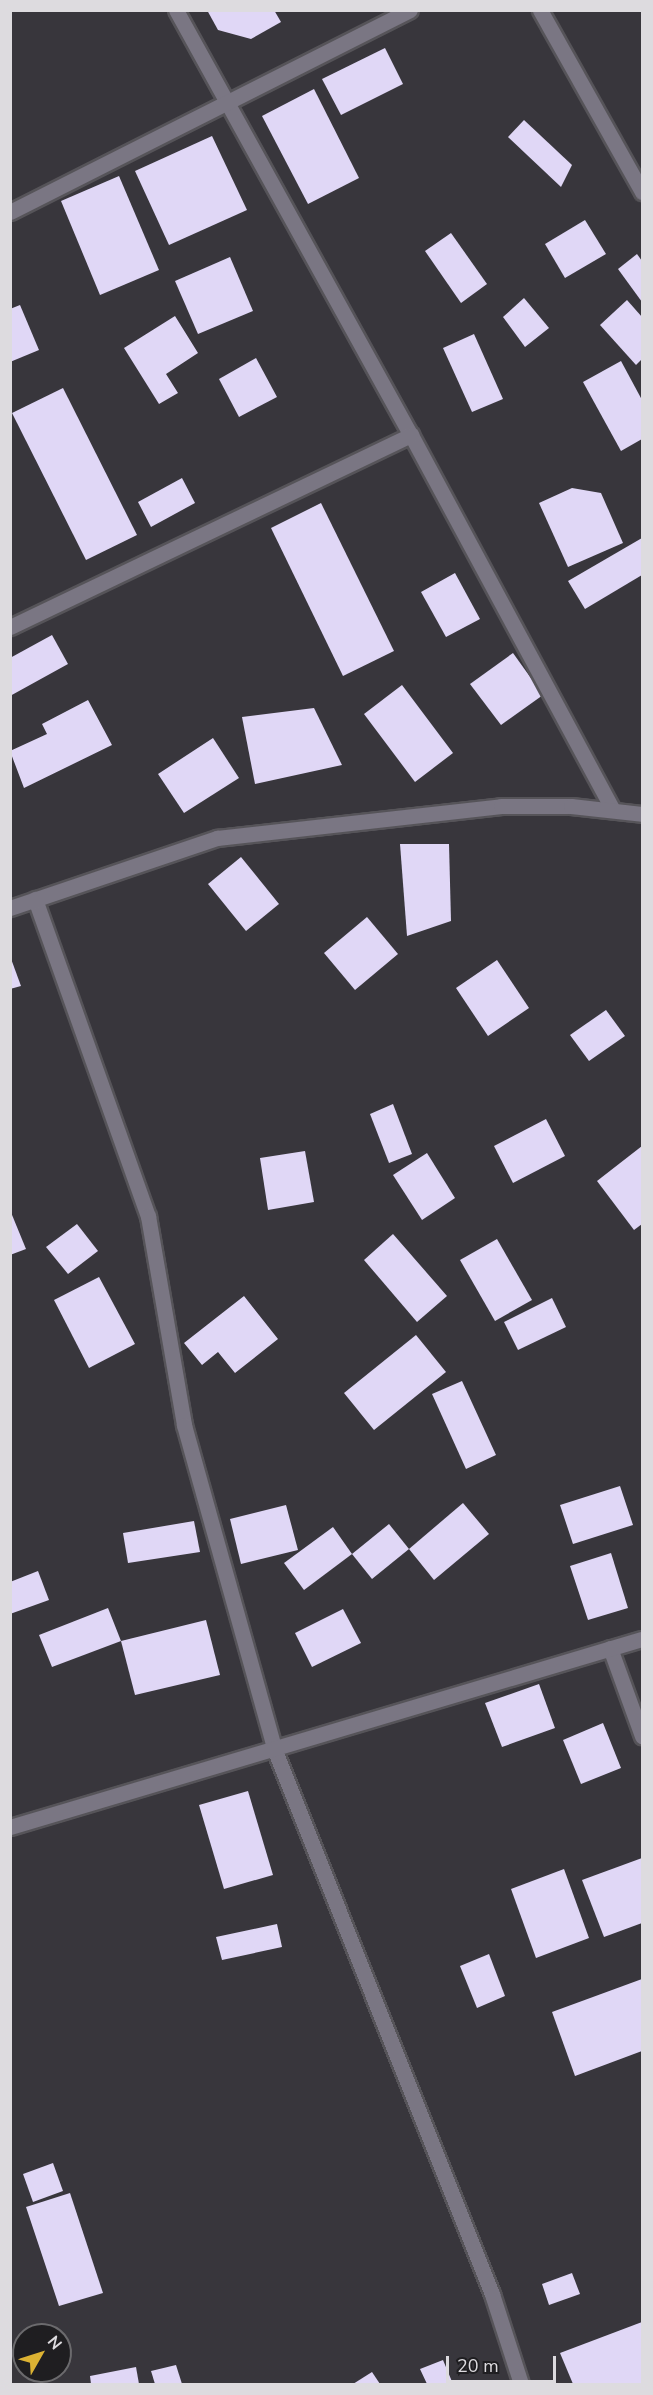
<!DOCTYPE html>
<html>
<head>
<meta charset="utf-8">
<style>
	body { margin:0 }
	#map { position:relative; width:653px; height:2395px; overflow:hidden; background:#38363c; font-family:"Nunito Sans",sans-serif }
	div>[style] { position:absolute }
	.building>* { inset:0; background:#e0d7f6 }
	.roads { filter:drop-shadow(2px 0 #565459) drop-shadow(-2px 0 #565459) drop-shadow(0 2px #565459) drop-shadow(0 -2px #565459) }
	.minor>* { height:15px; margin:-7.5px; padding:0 7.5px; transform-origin:7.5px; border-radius:7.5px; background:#7a7683 }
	span { translate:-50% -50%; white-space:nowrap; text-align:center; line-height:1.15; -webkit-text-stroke:6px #1f1e21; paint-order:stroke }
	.frame { position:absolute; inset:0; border:12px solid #dddbdf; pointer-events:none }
	.north { position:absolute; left:12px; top:2323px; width:60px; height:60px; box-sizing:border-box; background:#1f1e21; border:2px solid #6b6a6d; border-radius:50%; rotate:51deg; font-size:16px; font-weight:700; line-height:24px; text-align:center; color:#dddbdf }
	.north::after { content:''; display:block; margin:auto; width:21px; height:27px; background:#dcb233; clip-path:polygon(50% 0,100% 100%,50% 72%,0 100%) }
	.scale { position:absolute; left:446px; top:2356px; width:110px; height:27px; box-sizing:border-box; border:3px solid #dddbdf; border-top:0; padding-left:8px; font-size:18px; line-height:21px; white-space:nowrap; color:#dddbdf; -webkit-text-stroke:4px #1f1e21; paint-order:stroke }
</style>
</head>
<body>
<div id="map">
	<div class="building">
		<div style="clip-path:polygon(207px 10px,274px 10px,281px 22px,251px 39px,218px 30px)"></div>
		<div style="clip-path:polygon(385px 48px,403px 84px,341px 115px,322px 79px)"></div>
		<div style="clip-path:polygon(314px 89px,359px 178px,308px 204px,262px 116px)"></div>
		<div style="clip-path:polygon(524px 120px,572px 165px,561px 187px,508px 137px)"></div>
		<div style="clip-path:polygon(212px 136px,247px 210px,169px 245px,135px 171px)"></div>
		<div style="clip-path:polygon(119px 176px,159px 270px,100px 295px,61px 201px)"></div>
		<div style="clip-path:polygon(585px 220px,606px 254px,565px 278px,545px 244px)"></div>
		<div style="clip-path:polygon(451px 233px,487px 284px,461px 303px,425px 251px)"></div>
		<div style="clip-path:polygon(637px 254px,642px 261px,642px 302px,618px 269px)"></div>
		<div style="clip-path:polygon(230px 257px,253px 311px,198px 334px,175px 281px)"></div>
		<div style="clip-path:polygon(524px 298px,549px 328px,525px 347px,503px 317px)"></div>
		<div style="clip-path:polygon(627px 300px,642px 317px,642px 359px,636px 365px,600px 325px)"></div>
		<div style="clip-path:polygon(20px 305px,39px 350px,10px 362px,10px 309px)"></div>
		<div style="clip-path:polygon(175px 316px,198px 353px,166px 374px,178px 393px,159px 404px,124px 348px)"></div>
		<div style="clip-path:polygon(474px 334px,503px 399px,472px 412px,443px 348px)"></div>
		<div style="clip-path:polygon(256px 358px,277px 397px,239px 417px,219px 379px)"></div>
		<div style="clip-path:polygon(621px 361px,642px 400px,642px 439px,621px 451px,583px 382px)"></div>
		<div style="clip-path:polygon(63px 388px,137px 535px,86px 560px,12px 413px)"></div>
		<div style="clip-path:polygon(182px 478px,195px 503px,151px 527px,138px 502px)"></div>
		<div style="clip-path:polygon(572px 488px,601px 493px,623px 543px,568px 567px,539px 503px)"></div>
		<div style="clip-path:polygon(321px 503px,394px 651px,343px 676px,271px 528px)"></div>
		<div style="clip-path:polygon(642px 538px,642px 575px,585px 609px,568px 581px)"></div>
		<div style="clip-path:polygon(455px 573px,480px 619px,446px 637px,421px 592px)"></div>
		<div style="clip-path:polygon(52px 635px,68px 664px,10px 696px,10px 658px)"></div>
		<div style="clip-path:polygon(513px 653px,543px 695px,501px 725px,470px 684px)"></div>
		<div style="clip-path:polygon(402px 685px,453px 753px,415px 782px,364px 714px)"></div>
		<div style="clip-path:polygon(88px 700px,112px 745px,24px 788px,10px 751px,47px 734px,42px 724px)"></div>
		<div style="clip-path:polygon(314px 708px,342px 765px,255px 784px,242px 717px)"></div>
		<div style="clip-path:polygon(213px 738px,239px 778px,184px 813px,158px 774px)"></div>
		<div style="clip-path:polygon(400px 844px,449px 844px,451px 921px,407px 936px)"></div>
		<div style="clip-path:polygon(241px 857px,279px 904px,246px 931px,208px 884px)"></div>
		<div style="clip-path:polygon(367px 917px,398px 954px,355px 990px,324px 953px)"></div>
		<div style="clip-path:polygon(10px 956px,21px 986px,10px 989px)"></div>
		<div style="clip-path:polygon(497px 960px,529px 1008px,488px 1036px,456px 988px)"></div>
		<div style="clip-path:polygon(606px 1010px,625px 1036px,589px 1061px,570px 1035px)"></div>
		<div style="clip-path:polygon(393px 1104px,412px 1154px,389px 1163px,370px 1114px)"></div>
		<div style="clip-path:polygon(546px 1119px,565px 1156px,513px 1183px,494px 1146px)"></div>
		<div style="clip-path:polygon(642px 1146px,642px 1224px,634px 1230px,597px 1181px)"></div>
		<div style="clip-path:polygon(305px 1151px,314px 1202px,268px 1210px,260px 1158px)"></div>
		<div style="clip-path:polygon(427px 1153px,455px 1198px,422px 1220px,393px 1175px)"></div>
		<div style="clip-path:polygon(10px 1210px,26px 1249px,10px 1255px)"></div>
		<div style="clip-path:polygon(77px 1224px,98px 1251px,68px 1274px,46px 1247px)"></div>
		<div style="clip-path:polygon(393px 1234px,447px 1296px,417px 1322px,364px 1260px)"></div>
		<div style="clip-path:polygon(497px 1239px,532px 1300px,495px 1321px,460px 1260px)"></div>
		<div style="clip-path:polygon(99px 1277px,135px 1344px,89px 1368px,54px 1300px)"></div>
		<div style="clip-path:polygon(244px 1296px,278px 1339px,235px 1373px,218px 1352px,202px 1365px,184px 1343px)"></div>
		<div style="clip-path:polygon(552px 1298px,566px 1327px,518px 1350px,504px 1322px)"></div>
		<div style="clip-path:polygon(416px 1335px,446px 1372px,374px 1430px,344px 1393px)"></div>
		<div style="clip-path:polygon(462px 1381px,496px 1455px,466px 1469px,432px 1394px)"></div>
		<div style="clip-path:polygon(620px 1486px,633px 1525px,573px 1544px,560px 1505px)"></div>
		<div style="clip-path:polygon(463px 1503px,489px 1534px,434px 1580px,409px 1549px)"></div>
		<div style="clip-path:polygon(286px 1505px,298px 1550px,241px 1564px,230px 1519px)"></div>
		<div style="clip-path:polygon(194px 1521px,200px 1552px,128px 1563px,123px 1533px)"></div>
		<div style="clip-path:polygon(389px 1524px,409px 1549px,372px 1579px,352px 1554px)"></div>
		<div style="clip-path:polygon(333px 1527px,352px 1554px,304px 1590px,284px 1563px)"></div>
		<div style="clip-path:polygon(611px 1553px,628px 1608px,588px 1620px,570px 1566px)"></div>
		<div style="clip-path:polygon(38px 1571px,49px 1600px,10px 1614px,10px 1582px)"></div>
		<div style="clip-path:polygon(108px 1608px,121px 1641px,52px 1667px,39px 1635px)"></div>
		<div style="clip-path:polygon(343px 1609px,361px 1643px,312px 1667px,295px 1633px)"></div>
		<div style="clip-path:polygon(206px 1620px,220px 1675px,135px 1695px,121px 1641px)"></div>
		<div style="clip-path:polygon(539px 1684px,555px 1728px,502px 1747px,485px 1703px)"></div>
		<div style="clip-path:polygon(603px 1723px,621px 1768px,581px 1784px,563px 1740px)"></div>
		<div style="clip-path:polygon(248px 1791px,273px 1875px,224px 1889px,199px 1805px)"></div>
		<div style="clip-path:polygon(642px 1858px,642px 1923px,604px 1937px,582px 1880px)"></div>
		<div style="clip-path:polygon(564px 1869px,589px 1938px,536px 1958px,511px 1889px)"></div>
		<div style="clip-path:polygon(277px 1924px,282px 1947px,222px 1960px,216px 1937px)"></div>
		<div style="clip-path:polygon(489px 1954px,505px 1996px,477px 2008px,460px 1966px)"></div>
		<div style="clip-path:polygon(642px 1979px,642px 2051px,575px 2076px,552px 2012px)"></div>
		<div style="clip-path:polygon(53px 2163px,63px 2191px,33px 2202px,23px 2174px)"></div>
		<div style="clip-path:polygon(70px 2193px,103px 2293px,59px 2306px,26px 2207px)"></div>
		<div style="clip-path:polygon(572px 2273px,580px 2294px,549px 2305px,542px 2284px)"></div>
		<div style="clip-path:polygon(642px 2322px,642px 2384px,573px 2384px,560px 2353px)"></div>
		<div style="clip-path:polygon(443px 2360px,453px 2384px,427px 2384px,420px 2369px)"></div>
		<div style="clip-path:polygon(176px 2365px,182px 2384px,155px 2384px,151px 2371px)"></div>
		<div style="clip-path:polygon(136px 2367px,139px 2384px,91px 2384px,90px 2376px)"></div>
		<div style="clip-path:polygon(372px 2372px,380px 2384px,353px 2384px)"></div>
	</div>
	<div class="roads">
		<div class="minor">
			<div style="left:176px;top:10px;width:486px;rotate:61.1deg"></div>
			<div style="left:411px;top:435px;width:425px;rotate:61.7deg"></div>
			<div style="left:540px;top:10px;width:209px;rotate:60.7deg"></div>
			<div style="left:10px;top:212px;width:448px;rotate:-26.8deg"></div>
			<div style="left:10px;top:627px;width:445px;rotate:-25.6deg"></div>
			<div style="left:35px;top:899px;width:337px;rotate:70.4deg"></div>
			<div style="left:148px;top:1216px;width:212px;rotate:80.2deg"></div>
			<div style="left:184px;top:1425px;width:338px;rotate:74.4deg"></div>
			<div style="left:275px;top:1751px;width:585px;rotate:68.22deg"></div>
			<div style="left:492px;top:2294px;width:95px;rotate:72.1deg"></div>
			<div style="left:10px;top:908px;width:219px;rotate:-18.7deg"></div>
			<div style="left:217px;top:838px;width:286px;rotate:-6.4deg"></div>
			<div style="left:501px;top:806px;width:70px"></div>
			<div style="left:571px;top:806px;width:71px;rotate:6.4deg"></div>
			<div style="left:610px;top:1648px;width:94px;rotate:70deg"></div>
			<div style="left:10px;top:1827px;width:659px;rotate:-16.57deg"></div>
		</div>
	</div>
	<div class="frame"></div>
	<div class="north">N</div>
	<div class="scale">20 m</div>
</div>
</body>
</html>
